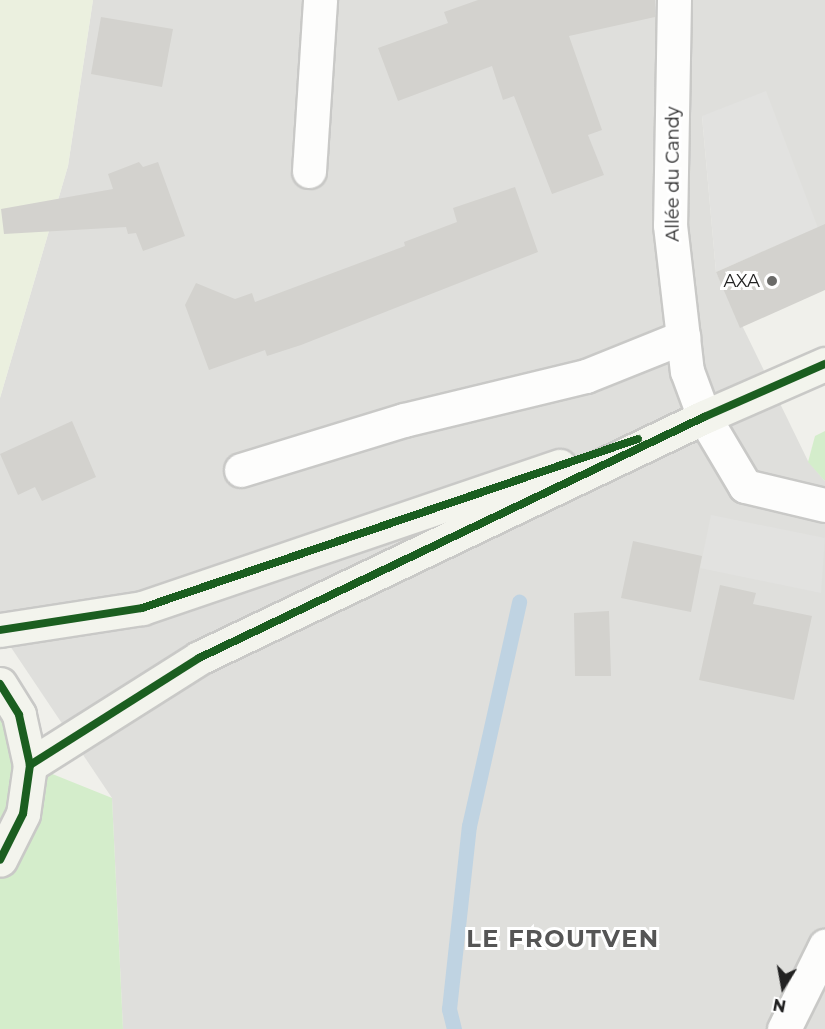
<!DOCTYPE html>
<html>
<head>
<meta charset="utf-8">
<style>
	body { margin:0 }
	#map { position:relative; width:825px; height:1029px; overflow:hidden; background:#f0f0eb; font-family:Montserrat,sans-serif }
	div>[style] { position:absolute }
	.residential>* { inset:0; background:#dfdfdc }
	.farmland>* { inset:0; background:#ebf0df }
	.grass>* { inset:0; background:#d4edcb }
	.parking>* { inset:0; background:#e2e2e0 }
	.stream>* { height:15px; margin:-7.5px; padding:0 7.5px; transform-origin:7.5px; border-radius:7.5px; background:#bfd3e2 }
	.building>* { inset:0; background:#d3d2ce }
	.roads { filter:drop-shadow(2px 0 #c9c9c7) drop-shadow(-2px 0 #c9c9c7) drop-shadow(0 2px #c9c9c7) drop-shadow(0 -2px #c9c9c7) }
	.minor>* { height:33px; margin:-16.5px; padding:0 16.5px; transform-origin:16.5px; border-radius:16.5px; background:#fdfdfc }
	.secondary>* { height:33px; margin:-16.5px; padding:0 16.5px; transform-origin:16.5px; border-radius:16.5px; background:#f3f4ed }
	.cycleway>* { height:8px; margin:-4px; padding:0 4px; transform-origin:4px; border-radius:4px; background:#1b5e20 }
	.dots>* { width:16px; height:16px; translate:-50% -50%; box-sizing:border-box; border:3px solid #fff; border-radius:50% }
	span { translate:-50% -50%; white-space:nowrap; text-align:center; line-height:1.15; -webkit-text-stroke:6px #fff; paint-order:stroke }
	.street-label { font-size:18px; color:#222 }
	.poi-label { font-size:18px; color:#222 }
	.right { translate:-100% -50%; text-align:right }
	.district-label { font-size:24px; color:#555; font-weight:700; letter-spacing:1.5px }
	.north { position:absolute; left:753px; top:957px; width:60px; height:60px; -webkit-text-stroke:4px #fff; paint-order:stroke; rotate:191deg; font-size:16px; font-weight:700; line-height:24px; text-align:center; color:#222 }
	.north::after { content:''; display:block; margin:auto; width:21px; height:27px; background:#222; clip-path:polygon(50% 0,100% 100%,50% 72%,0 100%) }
</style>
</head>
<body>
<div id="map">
	<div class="residential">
		<div style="clip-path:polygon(93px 0,825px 0,825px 246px,702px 116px,716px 272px,808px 461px,825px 481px,825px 1029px,123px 1029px,112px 798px,0 631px,0 398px,68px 166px)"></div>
	</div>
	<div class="farmland">
		<div style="clip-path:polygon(0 0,93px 0,68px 166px,0 398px)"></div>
	</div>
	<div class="grass">
		<div style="clip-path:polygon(825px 431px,825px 481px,808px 462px,815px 436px)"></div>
		<div style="clip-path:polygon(0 684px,30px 765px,112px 798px,123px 1029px,0 1029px)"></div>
	</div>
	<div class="parking">
		<div style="clip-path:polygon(766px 91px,818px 228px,716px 272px,702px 116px)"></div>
		<div style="clip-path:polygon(711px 515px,825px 538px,821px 593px,700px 568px)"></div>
	</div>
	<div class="stream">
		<div style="left:454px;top:1029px;width:21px;rotate:-104deg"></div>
		<div style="left:449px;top:1009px;width:184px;rotate:-83.8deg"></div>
		<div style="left:469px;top:826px;width:230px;rotate:-77.4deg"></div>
	</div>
	<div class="building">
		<div style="clip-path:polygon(478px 0,655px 0,655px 17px,569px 36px,602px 130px,588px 135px,604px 175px,552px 194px,514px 96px,503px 100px,492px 66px,398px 101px,378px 48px,448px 23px,444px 12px)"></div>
		<div style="clip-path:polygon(101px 17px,173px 29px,162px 87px,91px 74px)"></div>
		<div style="clip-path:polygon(139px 162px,143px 167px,158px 162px,185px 236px,143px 251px,136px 233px,128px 234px,126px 227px,4px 234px,1px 209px,113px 189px,108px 174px)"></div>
		<div style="clip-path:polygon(515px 187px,538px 252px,301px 345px,267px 356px,265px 350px,209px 370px,185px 305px,196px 283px,235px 299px,252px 293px,255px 302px,405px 246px,404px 242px,457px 222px,453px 208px)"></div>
		<div style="clip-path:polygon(825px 224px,825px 290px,740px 328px,716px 272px)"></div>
		<div style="clip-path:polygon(72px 421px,96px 477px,42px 501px,35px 487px,18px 495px,0 454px)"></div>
		<div style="clip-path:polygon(633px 541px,702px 556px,691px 612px,621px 598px)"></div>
		<div style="clip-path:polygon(720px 585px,756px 593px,753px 604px,812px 616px,794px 700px,699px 680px)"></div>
		<div style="clip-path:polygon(609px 611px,611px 676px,575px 676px,574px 613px)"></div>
	</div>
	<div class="roads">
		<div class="minor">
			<div style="left:674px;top:0;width:225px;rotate:91deg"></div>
			<div style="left:670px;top:225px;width:147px;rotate:83.4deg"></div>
			<div style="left:687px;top:371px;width:49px;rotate:69.7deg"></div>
			<div style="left:704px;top:417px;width:80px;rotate:59.3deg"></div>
			<div style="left:745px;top:486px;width:82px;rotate:13.4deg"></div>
			<div style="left:309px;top:171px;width:171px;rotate:-86.3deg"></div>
			<div style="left:241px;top:470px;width:170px;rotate:-17.1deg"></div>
			<div style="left:404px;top:420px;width:187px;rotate:-13.6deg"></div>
			<div style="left:586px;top:376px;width:105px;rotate:-21.9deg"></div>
			<div style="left:784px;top:1029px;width:93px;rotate:-63.7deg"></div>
		</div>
		<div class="secondary">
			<div style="left:0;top:630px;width:144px;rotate:-8.8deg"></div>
			<div style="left:142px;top:608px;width:441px;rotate:-18.8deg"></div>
			<div style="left:0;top:684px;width:36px;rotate:58deg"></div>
			<div style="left:19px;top:715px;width:51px;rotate:77.6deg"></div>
			<div style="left:30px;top:765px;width:49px;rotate:98.1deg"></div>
			<div style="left:23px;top:814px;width:51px;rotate:116.6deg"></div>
			<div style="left:30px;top:765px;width:200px;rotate:-32.3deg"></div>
			<div style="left:199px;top:658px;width:560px;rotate:-25.51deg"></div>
			<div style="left:704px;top:417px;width:132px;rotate:-23.7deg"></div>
		</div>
	</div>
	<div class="cycleway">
		<div style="left:0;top:630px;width:144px;rotate:-8.8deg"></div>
		<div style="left:142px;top:608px;width:524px;rotate:-18.82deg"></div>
		<div style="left:0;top:684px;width:36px;rotate:58deg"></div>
		<div style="left:19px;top:715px;width:51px;rotate:77.6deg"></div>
		<div style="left:30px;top:765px;width:49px;rotate:98.1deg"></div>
		<div style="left:23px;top:814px;width:51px;rotate:116.6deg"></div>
		<div style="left:30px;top:765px;width:200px;rotate:-32.3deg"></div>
		<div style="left:199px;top:658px;width:560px;rotate:-25.51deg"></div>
		<div style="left:704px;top:417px;width:132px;rotate:-23.7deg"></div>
	</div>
	<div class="dots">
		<div style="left:772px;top:281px;background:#6a6a68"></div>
	</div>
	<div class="street-label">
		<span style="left:673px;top:174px;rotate:-90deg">Allée du Candy</span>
	</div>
	<div class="poi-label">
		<span class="right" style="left:760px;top:281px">AXA</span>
	</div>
	<div class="district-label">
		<span style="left:563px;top:939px">LE FROUTVEN</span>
	</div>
	<div class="north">N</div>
</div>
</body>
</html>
